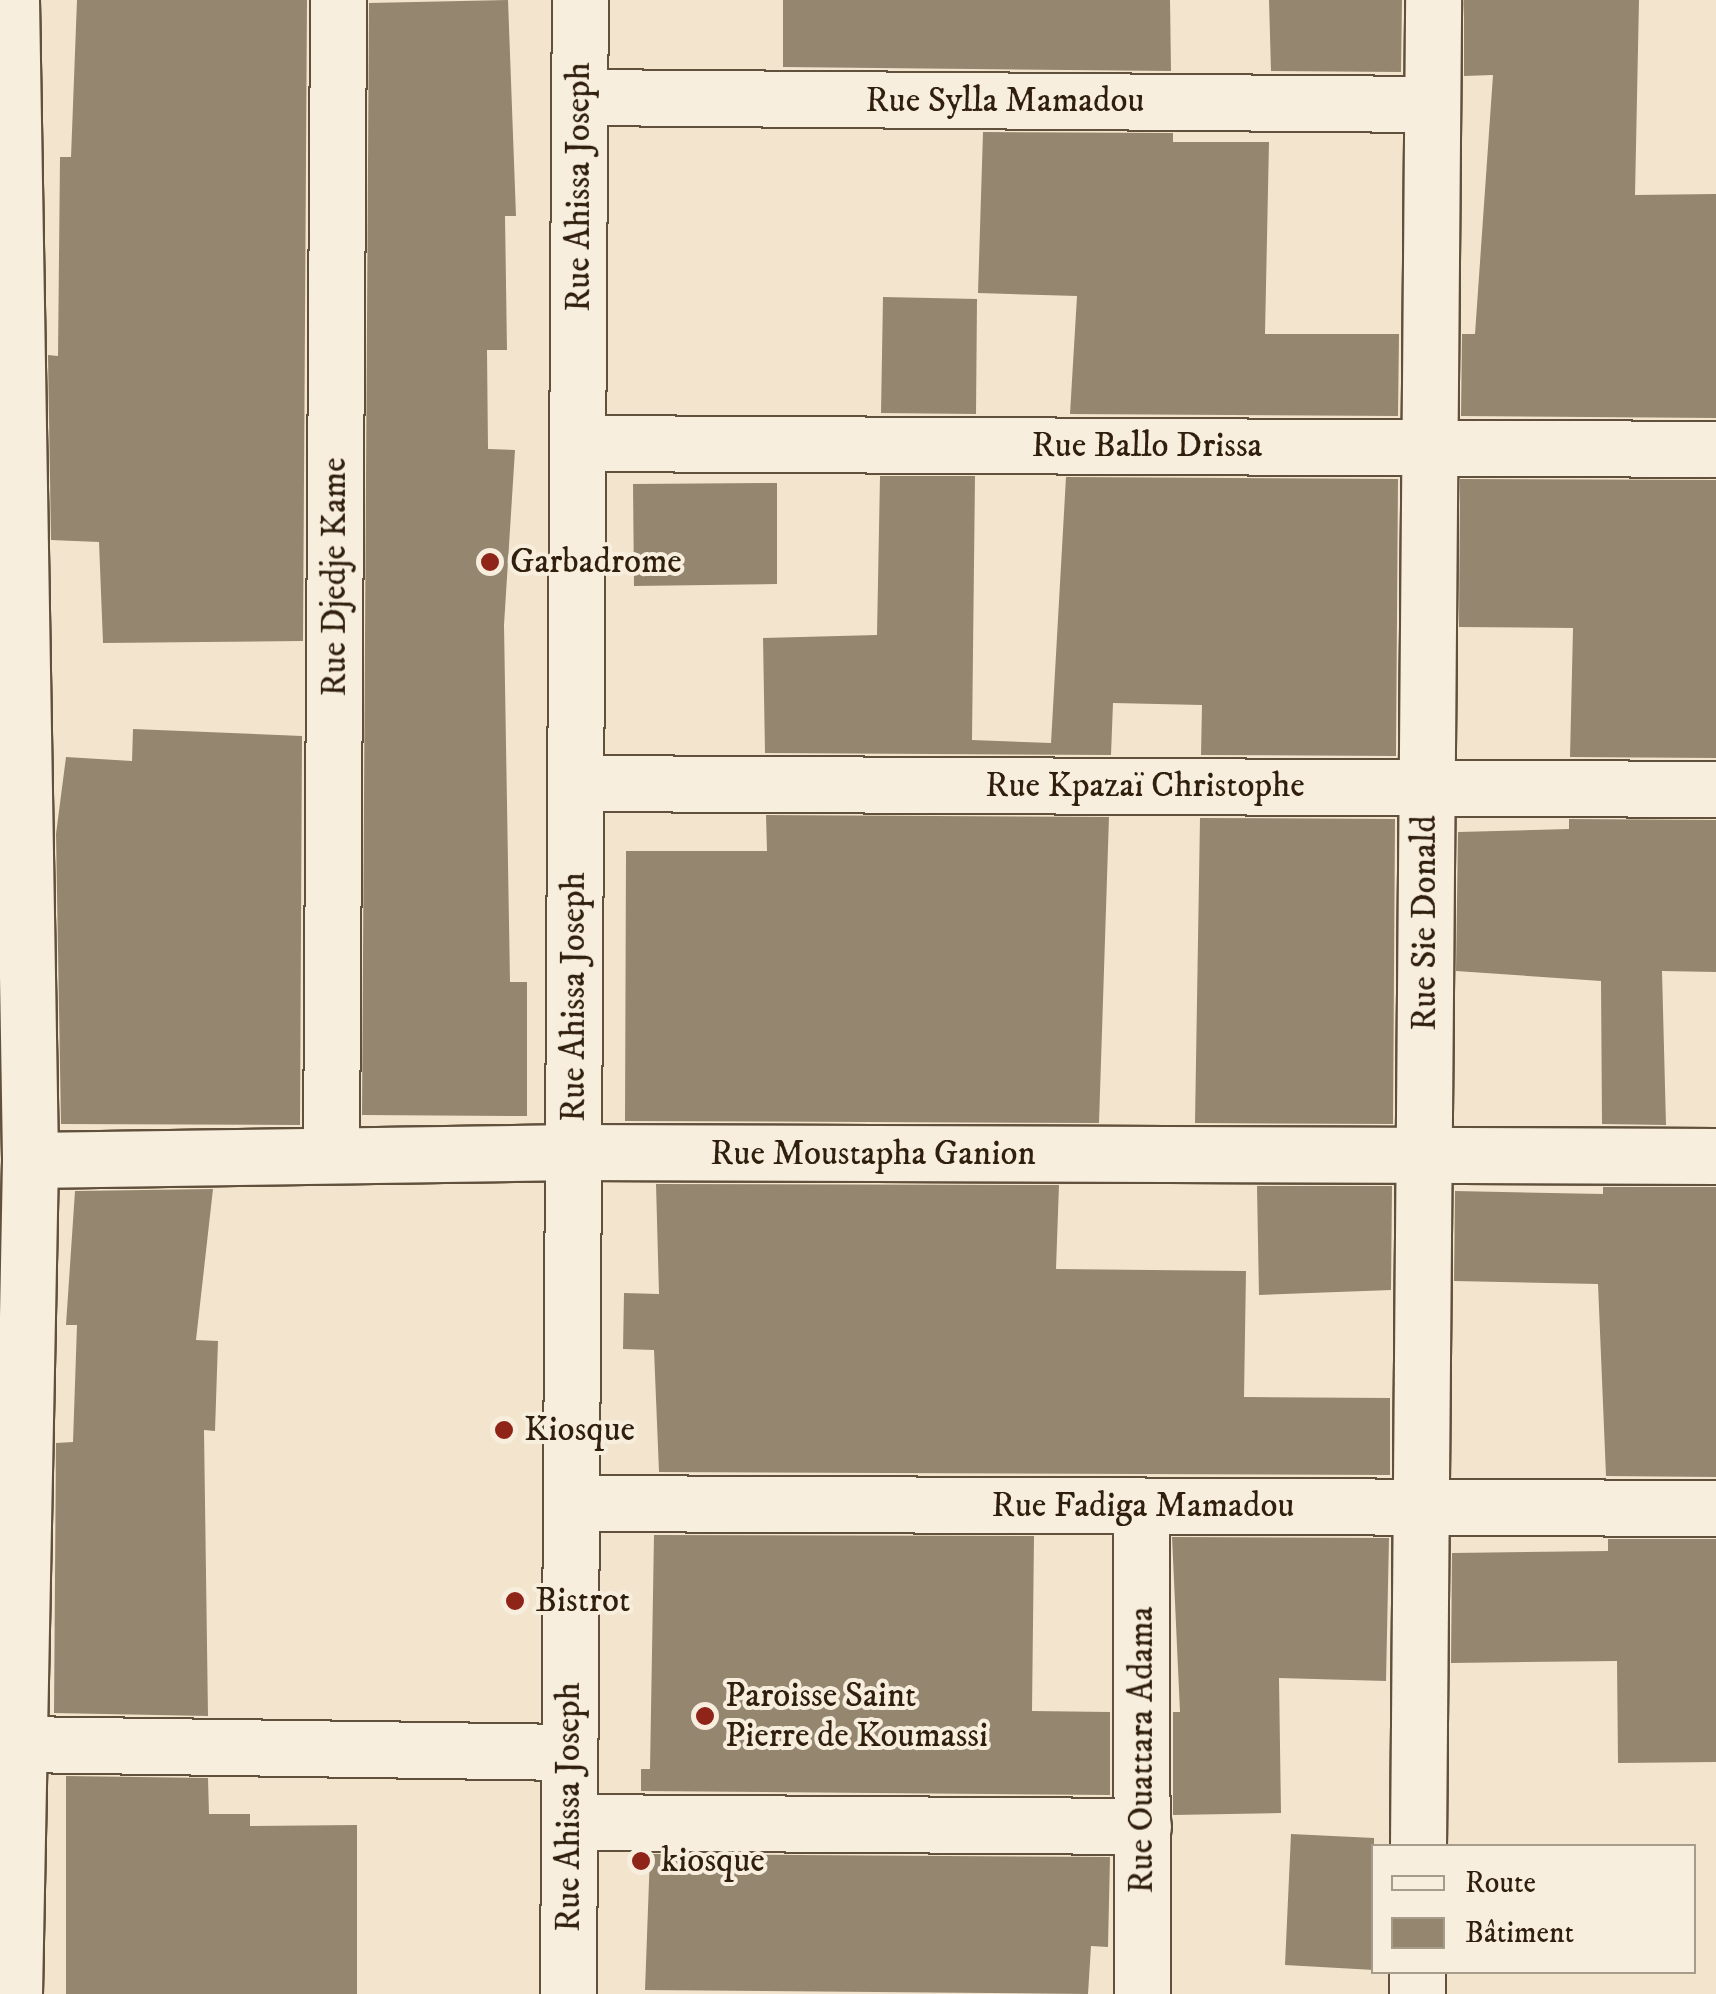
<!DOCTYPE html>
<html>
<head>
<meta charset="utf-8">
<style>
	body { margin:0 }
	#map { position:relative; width:1716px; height:1994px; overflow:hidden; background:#f3e5cd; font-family:"IM FELL DW Pica",serif }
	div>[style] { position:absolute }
	.building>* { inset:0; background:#958670 }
	.roads { filter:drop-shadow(2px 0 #61503c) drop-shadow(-2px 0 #61503c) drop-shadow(0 2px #61503c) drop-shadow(0 -2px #61503c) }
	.minor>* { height:55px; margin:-27.5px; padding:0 27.5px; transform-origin:27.5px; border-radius:27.5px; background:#f7eede }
	.dots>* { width:28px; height:28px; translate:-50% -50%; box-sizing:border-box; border:5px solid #f7eede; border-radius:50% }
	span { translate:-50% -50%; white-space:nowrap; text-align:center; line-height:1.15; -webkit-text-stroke:8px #f7eede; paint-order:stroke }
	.street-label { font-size:35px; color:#301f0c }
	.poi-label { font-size:35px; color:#301f0c }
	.left { translate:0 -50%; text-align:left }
	.legend { position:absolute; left:1371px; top:1844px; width:325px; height:130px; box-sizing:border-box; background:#f7eede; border:2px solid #a79b8a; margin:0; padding:12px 18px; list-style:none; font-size:30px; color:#301f0c }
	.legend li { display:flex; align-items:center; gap:20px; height:50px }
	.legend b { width:50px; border:2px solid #a79b8a }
</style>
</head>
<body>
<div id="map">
	<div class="building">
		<div style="clip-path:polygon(77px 0,307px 0,303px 641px,103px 643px,99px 542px,51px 540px,48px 355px,58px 356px,60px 157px,71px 157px)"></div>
		<div style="clip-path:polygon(508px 0,516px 216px,505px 216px,507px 350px,487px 350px,488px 449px,515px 450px,504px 625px,510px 982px,527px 982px,527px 1116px,362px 1115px,369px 3px)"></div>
		<div style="clip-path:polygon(783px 0,1170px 0,1171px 71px,783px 67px)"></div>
		<div style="clip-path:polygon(1269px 0,1402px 0,1401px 72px,1271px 71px)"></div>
		<div style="clip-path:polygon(1464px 0,1639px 0,1635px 195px,1716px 194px,1716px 418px,1461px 416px,1462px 334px,1475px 334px,1493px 75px,1464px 76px)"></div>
		<div style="clip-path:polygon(983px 132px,1173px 133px,1173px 142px,1269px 142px,1265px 334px,1399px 334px,1398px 416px,1070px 414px,1077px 296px,978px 293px)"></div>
		<div style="clip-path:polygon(883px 297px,977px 299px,976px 414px,881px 413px)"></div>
		<div style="clip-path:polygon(880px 476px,975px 476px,972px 740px,1051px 743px,1066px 477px,1398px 479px,1396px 756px,1201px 755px,1202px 705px,1113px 703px,1111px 755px,765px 753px,763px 638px,877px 635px)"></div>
		<div style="clip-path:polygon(1460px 479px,1716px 480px,1716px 758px,1570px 757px,1573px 628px,1459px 627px)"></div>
		<div style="clip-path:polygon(777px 483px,777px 584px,634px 586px,633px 484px)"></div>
		<div style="clip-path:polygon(133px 729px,302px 736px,300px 1125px,61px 1124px,56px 834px,66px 757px,132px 761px)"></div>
		<div style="clip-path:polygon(766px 815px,1109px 817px,1099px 1123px,625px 1121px,626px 851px,767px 851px)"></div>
		<div style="clip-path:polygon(1200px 818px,1395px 819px,1393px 1124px,1195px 1123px)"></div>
		<div style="clip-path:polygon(1569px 819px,1716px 820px,1716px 972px,1662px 971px,1666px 1125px,1602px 1124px,1601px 981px,1456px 971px,1458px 832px,1569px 829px)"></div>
		<div style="clip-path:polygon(656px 1184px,1059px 1185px,1056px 1269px,1246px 1271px,1244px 1397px,1390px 1398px,1390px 1475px,659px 1472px,654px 1350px,623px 1349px,624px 1293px,659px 1294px)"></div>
		<div style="clip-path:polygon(1257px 1186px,1392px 1186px,1391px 1290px,1259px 1295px)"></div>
		<div style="clip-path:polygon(1603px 1187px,1716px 1187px,1716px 1477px,1606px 1476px,1598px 1284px,1454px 1281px,1455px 1191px,1603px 1194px)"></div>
		<div style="clip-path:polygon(213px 1189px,196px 1340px,218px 1341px,215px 1431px,204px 1430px,208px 1716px,54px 1713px,56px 1443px,73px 1442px,77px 1325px,66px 1325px,75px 1191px)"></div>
		<div style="clip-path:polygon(654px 1535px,1034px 1536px,1032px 1711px,1110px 1712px,1110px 1795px,641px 1791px,641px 1769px,650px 1769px)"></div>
		<div style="clip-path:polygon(1172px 1537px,1389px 1538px,1386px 1681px,1279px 1678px,1281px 1813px,1173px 1815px,1173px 1712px,1180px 1712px)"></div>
		<div style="clip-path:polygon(1608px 1539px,1716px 1539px,1716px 1762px,1618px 1763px,1617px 1661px,1451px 1663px,1452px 1553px,1608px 1551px)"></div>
		<div style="clip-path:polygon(66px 1776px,208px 1778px,209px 1814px,250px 1814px,250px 1826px,357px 1825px,357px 1994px,66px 1994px)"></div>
		<div style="clip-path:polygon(1291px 1834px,1374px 1838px,1374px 1970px,1285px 1965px)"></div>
		<div style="clip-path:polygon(650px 1854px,1110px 1857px,1108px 1947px,1091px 1946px,1088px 1994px,645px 1990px)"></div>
	</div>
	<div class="roads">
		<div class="minor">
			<div style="left:11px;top:0;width:1160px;rotate:89.06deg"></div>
			<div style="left:30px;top:1160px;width:834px;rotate:91.1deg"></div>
			<div style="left:579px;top:97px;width:853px;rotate:0.47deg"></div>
			<div style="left:577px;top:443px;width:1139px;rotate:0.3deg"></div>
			<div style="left:575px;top:783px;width:1141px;rotate:0.3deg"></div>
			<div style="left:331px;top:1154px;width:1154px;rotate:-89.65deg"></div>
			<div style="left:30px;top:1160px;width:543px;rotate:-0.84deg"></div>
			<div style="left:573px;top:1152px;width:1143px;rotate:0.2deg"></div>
			<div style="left:571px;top:1503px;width:1145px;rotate:0.25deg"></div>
			<div style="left:1141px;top:1506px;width:488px;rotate:89.9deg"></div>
			<div style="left:18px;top:1744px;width:551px;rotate:0.83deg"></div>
			<div style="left:569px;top:1822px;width:574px;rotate:0.4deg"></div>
			<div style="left:1418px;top:1846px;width:1846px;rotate:-89.53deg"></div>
			<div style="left:568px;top:1994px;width:1994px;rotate:-89.66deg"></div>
			<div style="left:1417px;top:1994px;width:22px;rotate:-90deg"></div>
		</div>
	</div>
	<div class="dots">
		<div style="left:490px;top:562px;background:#8f2418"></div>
		<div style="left:504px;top:1430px;background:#8f2418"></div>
		<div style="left:515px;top:1601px;background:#8f2418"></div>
		<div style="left:705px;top:1716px;background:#8f2418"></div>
		<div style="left:641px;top:1861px;background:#8f2418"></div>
	</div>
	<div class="street-label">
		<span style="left:1005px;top:101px">Rue Sylla Mamadou</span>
		<span style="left:579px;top:187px;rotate:-90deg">Rue Ahissa Joseph</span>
		<span style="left:1147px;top:446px">Rue Ballo Drissa</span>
		<span style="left:335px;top:577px;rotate:-90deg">Rue Djedje Kame</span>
		<span style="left:1145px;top:786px">Rue Kpazaï Christophe</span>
		<span style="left:1425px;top:923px;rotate:-90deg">Rue Sie Donald</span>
		<span style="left:574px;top:997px;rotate:-90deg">Rue Ahissa Joseph</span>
		<span style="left:873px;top:1154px">Rue Moustapha Ganion</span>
		<span style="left:1143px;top:1506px">Rue Fadiga Mamadou</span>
		<span style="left:1142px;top:1750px;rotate:-90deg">Rue Ouattara Adama</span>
		<span style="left:569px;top:1807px;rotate:-90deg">Rue Ahissa Joseph</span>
	</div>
	<div class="poi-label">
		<span class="left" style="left:510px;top:562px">Garbadrome</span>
		<span class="left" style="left:524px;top:1430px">Kiosque</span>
		<span class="left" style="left:535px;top:1601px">Bistrot</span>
		<span class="left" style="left:725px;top:1716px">Paroisse Saint<br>Pierre de Koumassi</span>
		<span class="left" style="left:661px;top:1861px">kiosque</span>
	</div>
	<ul class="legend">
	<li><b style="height:12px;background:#f7eede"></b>Route</li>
	<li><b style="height:28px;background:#958670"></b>Bâtiment</li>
	</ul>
</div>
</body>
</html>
